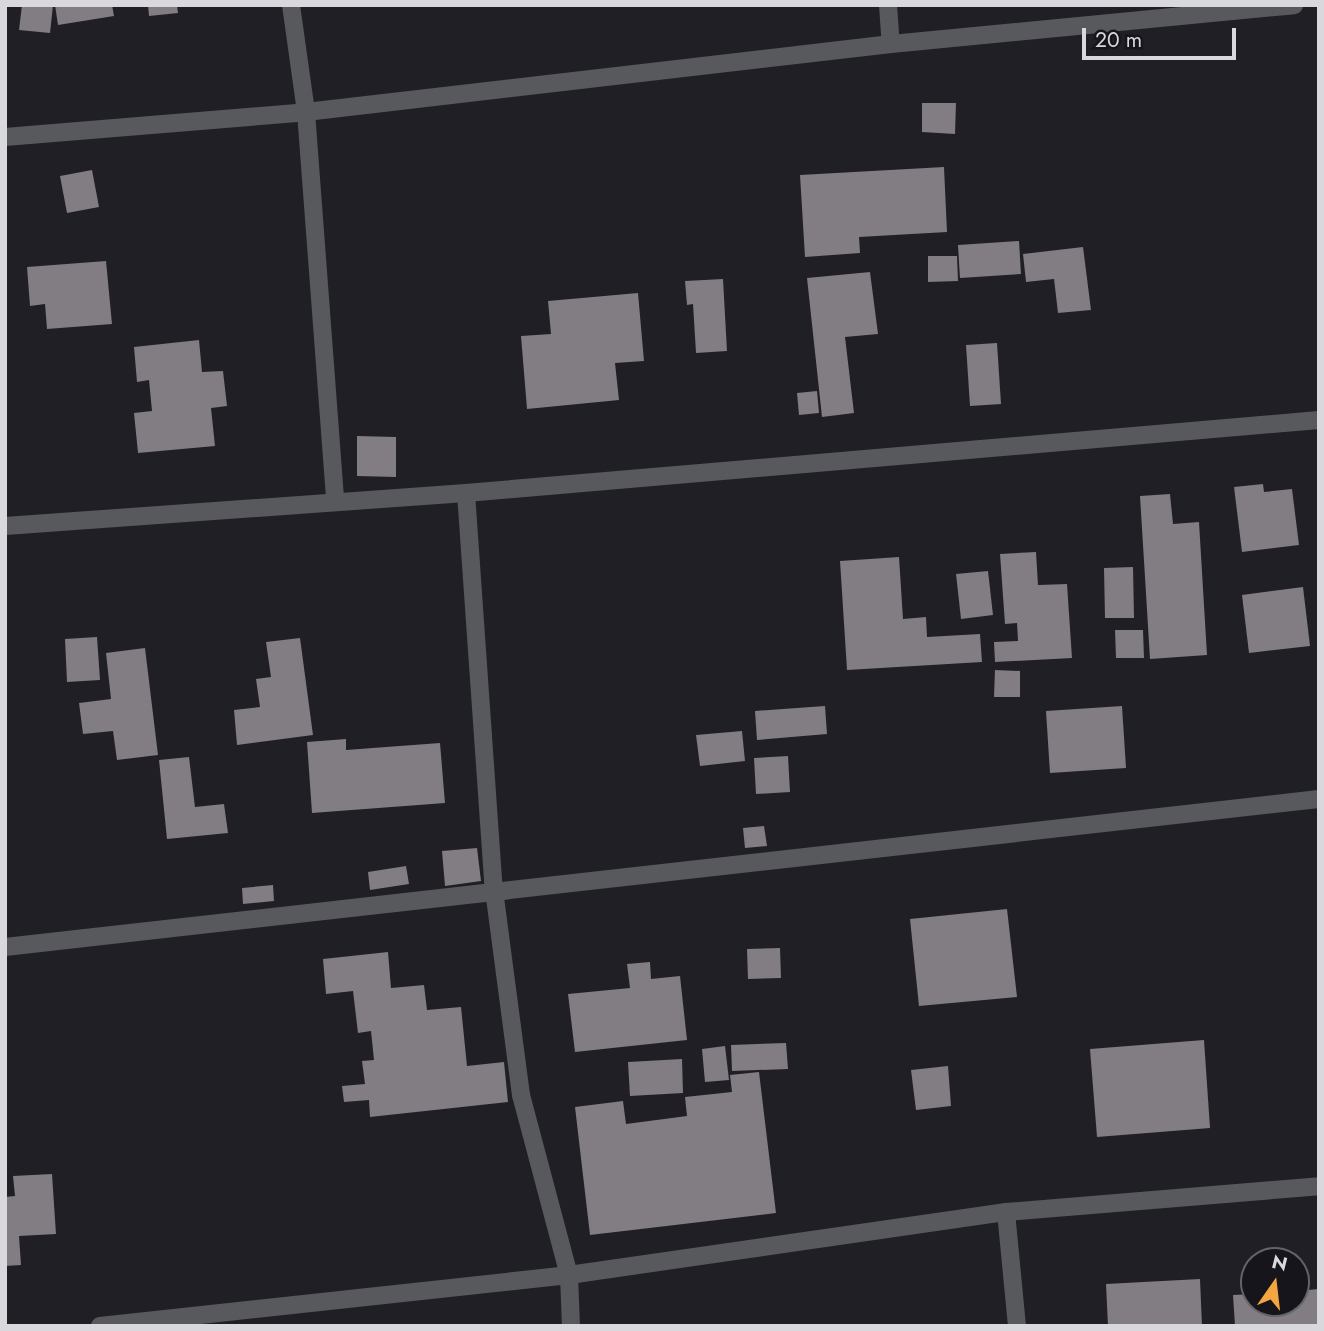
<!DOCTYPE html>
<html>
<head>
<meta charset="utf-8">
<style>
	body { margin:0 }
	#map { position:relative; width:1324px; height:1331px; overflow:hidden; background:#201f25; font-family:Jost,sans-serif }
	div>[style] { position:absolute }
	.building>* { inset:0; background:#827c83 }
	.minor>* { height:18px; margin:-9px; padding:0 9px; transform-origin:9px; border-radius:9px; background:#58595d }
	span { translate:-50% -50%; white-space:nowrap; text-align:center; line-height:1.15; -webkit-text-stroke:7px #16151b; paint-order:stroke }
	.frame { position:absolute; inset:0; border:7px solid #d9d8dc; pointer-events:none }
	.north { position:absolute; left:1240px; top:1247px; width:70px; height:70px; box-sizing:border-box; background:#16151b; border:2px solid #646368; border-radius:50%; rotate:14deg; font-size:19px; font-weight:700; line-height:28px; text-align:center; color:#d9d8dc }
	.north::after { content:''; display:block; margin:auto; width:24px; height:32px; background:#f2a541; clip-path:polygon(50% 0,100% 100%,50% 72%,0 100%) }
	.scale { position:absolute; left:1082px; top:28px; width:154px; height:32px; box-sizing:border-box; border:4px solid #d9d8dc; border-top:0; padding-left:9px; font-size:21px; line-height:24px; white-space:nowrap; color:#d9d8dc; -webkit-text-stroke:5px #16151b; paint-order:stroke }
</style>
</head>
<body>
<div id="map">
	<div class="building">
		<div style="clip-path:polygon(22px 5px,53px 5px,50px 33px,19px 30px)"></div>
		<div style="clip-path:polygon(55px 5px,112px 5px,114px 16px,58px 25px)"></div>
		<div style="clip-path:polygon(148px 5px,177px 5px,178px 13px,149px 16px)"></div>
		<div style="clip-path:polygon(922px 103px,956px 103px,955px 134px,922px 132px)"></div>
		<div style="clip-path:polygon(944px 167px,947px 232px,859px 237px,860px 253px,805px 257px,800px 175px)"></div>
		<div style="clip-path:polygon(92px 170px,99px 207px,67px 213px,60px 176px)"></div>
		<div style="clip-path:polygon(1019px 241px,1021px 274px,960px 278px,958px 245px)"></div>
		<div style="clip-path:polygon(1083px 247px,1091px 310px,1058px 313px,1054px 279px,1026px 282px,1023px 254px)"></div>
		<div style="clip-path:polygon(928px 256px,957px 256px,958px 281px,928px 282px)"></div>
		<div style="clip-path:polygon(106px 261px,112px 324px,47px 329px,45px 304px,30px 306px,27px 267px)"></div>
		<div style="clip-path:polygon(870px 272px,878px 334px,845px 337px,854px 413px,822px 417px,807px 278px)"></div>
		<div style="clip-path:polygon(723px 279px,727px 351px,696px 353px,693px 304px,687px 305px,685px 281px)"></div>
		<div style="clip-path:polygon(638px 293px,644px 361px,615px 363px,619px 400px,527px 409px,521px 336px,551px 334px,548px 301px)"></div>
		<div style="clip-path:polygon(199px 340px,202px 372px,223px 371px,227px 406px,211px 408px,215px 446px,138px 453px,134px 413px,152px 411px,149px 380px,137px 382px,134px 347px)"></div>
		<div style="clip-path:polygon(997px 343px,1001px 404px,970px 406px,966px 345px)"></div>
		<div style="clip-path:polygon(817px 391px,819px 413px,799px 415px,797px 393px)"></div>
		<div style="clip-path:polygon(357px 436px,396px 437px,396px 477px,357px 476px)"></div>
		<div style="clip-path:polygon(1263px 484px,1264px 492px,1292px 489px,1299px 545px,1242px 552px,1234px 487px)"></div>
		<div style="clip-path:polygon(1170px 494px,1173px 524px,1199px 522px,1207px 655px,1150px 659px,1140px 496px)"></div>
		<div style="clip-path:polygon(1036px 552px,1038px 585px,1067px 584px,1072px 658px,995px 662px,994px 642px,1018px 641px,1017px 623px,1005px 624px,1000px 554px)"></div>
		<div style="clip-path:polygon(899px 557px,903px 619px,926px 617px,927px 637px,980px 634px,982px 662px,847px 670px,840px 561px)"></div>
		<div style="clip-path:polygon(1133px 567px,1134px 618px,1105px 618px,1104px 568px)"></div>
		<div style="clip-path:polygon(988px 571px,993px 615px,961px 619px,956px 574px)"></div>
		<div style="clip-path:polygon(1303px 587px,1310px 646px,1249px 653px,1242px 595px)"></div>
		<div style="clip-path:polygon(1115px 630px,1143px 630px,1144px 658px,1116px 658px)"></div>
		<div style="clip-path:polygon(97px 637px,100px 680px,67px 682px,65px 639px)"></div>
		<div style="clip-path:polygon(300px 638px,313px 735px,237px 745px,234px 710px,260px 707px,256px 679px,271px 677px,266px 642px)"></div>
		<div style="clip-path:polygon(145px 648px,158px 755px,117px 760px,113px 731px,83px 734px,79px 703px,111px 699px,106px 653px)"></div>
		<div style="clip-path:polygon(995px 670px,1020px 671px,1020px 697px,994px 697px)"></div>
		<div style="clip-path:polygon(825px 706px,827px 734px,757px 740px,755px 711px)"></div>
		<div style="clip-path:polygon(1122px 706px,1126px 768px,1050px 773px,1046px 711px)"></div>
		<div style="clip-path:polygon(742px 731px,745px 761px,700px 766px,696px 735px)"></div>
		<div style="clip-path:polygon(346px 739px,346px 750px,440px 743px,445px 803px,312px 813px,307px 742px)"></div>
		<div style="clip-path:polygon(788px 756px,790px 792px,756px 794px,754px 758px)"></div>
		<div style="clip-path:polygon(189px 757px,195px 807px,224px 804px,228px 833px,167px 839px,159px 760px)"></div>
		<div style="clip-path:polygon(764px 826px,767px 846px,745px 848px,743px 828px)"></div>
		<div style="clip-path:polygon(477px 848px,481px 881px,445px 886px,442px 851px)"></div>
		<div style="clip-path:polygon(406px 866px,409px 884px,370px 890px,368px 872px)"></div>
		<div style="clip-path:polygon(273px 885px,274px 901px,243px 904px,242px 888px)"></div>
		<div style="clip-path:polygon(1007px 909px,1017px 997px,919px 1006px,910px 919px)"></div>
		<div style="clip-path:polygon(780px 948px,781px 978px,748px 979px,747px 949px)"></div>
		<div style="clip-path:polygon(388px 952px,391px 988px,424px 985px,427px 1010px,461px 1007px,467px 1066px,504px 1062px,508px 1102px,370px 1117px,369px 1100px,344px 1102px,342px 1086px,365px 1084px,362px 1061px,374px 1060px,371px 1031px,358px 1033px,353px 991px,326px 994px,323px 959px)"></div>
		<div style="clip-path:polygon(650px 962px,651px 979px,680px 976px,687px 1040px,575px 1052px,568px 994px,630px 988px,627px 964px)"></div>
		<div style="clip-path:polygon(1204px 1040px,1210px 1128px,1097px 1137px,1090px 1049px)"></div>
		<div style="clip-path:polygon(786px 1043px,788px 1069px,732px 1071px,731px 1045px)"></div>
		<div style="clip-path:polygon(725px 1046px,729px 1080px,705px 1082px,702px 1049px)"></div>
		<div style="clip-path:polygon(682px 1059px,683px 1093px,630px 1096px,628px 1062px)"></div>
		<div style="clip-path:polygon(948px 1066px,951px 1106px,916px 1110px,911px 1070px)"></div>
		<div style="clip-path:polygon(759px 1072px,776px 1213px,590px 1235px,575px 1107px,623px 1101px,626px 1124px,687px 1116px,685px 1097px,732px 1092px,730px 1075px)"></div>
		<div style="clip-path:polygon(52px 1174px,56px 1234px,19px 1236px,21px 1265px,5px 1266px,5px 1197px,15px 1196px,13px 1176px)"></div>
		<div style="clip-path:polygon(1200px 1279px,1202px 1326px,1108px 1326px,1106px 1284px)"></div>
		<div style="clip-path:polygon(1319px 1289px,1319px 1326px,1235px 1326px,1233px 1295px,1254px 1294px,1254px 1303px,1296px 1303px,1296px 1291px)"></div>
	</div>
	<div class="minor">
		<div style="left:291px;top:5px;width:108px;rotate:82deg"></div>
		<div style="left:306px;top:112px;width:389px;rotate:85.7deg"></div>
		<div style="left:888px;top:5px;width:39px;rotate:86deg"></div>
		<div style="left:5px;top:137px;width:302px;rotate:-4.7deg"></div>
		<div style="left:306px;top:112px;width:589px;rotate:-6.63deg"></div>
		<div style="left:891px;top:44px;width:405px;rotate:-5.5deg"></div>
		<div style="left:466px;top:493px;width:398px;rotate:86deg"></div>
		<div style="left:494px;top:890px;width:207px;rotate:82.5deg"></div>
		<div style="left:521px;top:1095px;width:186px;rotate:75.1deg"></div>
		<div style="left:569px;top:1275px;width:51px;rotate:87.8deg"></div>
		<div style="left:5px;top:526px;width:462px;rotate:-4.1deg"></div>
		<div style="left:466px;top:493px;width:856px;rotate:-4.89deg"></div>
		<div style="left:5px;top:947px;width:1322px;rotate:-6.43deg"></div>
		<div style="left:1006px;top:1212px;width:115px;rotate:84.5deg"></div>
		<div style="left:100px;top:1326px;width:472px;rotate:-6.2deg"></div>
		<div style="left:569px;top:1275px;width:442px;rotate:-8.2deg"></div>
		<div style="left:1006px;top:1212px;width:314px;rotate:-4.7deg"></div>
	</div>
	<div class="frame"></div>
	<div class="north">N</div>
	<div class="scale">20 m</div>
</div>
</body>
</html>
